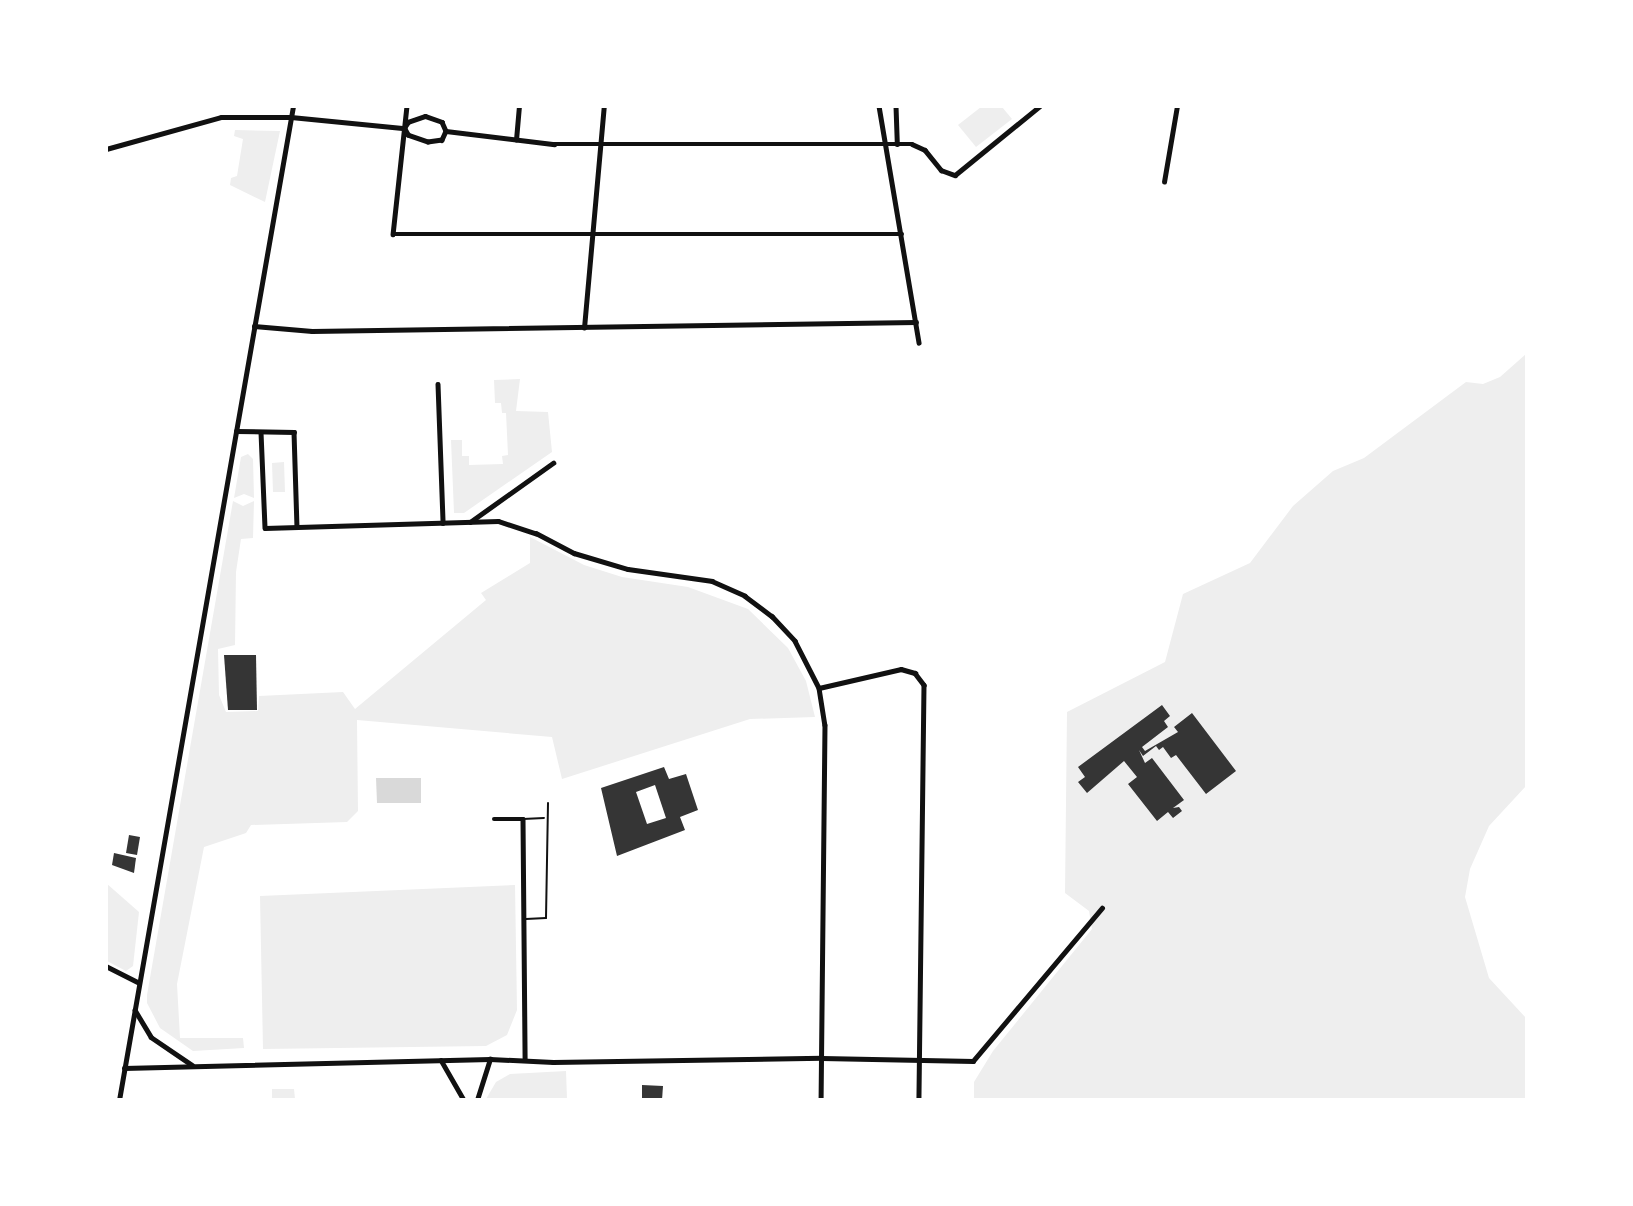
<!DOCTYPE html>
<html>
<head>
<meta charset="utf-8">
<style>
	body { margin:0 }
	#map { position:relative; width:1633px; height:1206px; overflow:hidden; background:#fff; font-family:Raleway,sans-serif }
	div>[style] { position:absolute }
	.green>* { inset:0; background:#eee }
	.water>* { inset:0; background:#d9d9d9 }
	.building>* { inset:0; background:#353535 }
	.service>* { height:2px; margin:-1px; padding:0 1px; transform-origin:1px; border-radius:1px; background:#111 }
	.minor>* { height:4.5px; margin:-2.25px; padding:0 2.25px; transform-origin:2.25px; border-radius:2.25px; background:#111 }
	.tertiary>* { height:5px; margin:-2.5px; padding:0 2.5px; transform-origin:2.5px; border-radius:2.5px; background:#111 }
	span { translate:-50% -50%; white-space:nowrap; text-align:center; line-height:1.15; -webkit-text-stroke:6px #fff; paint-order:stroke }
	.frame { position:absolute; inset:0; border:108px solid #fff; pointer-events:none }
</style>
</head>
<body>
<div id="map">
	<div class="green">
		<div style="clip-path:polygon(981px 107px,1002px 107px,1012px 119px,976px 147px,958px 125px)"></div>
		<div style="clip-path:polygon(235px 130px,280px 131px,265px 202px,230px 185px,231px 178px,237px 176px,243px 139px,234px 136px)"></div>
		<div style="clip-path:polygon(1526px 354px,1526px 786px,1489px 826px,1470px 869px,1465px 897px,1489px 978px,1526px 1018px,1526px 1099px,974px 1100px,974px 1082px,993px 1051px,1092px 929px,1089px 911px,1065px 893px,1067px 712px,1165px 662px,1183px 594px,1250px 563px,1293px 506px,1333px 471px,1364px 458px,1466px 382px,1483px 384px,1500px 377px)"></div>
		<div style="clip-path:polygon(520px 379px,516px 411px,548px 412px,552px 452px,464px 513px,454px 513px,451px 440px,462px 440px,462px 456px,469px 456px,469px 465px,503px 464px,502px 456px,508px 455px,506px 413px,502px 413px,501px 403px,495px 403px,494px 380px)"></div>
		<div style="clip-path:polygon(248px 454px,253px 459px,254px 498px,244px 494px,234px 498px,241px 457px)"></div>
		<div style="clip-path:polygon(284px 462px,285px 492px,273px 492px,272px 463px)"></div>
		<div style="clip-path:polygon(233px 501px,243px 506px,254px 501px,253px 538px,241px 539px,236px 572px,235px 645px,218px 649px,219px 695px,226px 712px,258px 711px,259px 696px,343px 692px,355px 709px,486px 600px,481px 593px,530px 563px,530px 537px,584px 565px,622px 577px,688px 587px,748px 609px,788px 648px,806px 681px,815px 717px,750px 719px,562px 779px,552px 737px,357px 720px,358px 811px,347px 822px,251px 825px,246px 833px,204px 847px,177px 984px,180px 1038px,243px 1038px,244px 1048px,193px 1051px,160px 1028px,147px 1003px,147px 995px)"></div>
		<div style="clip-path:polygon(106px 883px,139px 912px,133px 966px,126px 971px,107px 961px)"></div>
		<div style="clip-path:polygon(515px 885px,517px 1010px,507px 1035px,486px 1046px,263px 1049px,260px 896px)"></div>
		<div style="clip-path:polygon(566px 1071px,567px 1099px,486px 1099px,496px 1082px,510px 1074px)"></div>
		<div style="clip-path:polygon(272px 1089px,294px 1089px,295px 1099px,272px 1099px)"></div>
	</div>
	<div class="water">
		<div style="clip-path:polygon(376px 778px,421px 778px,421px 803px,377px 803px)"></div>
	</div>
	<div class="building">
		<div style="clip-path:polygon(224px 655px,256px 655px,257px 710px,228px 710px)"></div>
		<div style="clip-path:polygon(1162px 705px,1170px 716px,1164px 721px,1168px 727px,1142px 747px,1145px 751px,1178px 732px,1174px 727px,1192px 713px,1236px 771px,1206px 794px,1176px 755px,1171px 758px,1163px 747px,1159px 750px,1156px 746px,1143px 756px,1139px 750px,1145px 763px,1152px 758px,1184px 800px,1173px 808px,1179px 807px,1182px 811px,1173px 818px,1168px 812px,1157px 821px,1128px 784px,1137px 777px,1124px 761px,1087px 793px,1078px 782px,1085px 777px,1078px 767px)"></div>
		<div style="clip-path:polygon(evenodd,664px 767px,669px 779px,686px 774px,698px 810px,680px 817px,685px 830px,617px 856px,601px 788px,664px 767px,655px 785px,666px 818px,647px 824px,636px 792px,655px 785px)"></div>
		<div style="clip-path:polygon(129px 835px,140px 837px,137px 855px,126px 853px)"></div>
		<div style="clip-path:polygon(114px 853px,136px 858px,134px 873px,112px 865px)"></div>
		<div style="clip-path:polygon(642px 1085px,663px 1086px,662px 1100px,642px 1100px)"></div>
	</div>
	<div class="service">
		<div style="left:523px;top:819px;width:21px;rotate:-3deg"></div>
		<div style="left:526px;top:919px;width:20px;rotate:-3deg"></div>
		<div style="left:546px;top:918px;width:115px;rotate:-89deg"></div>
	</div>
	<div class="minor">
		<div style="left:407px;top:106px;width:129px;rotate:96.2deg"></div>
		<div style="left:393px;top:234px;width:509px"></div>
		<div style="left:879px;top:106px;width:240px;rotate:80.4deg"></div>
		<div style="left:896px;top:106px;width:38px;rotate:88deg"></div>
		<div style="left:425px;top:116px;width:18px;rotate:19deg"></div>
		<div style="left:442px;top:122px;width:10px;rotate:66deg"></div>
		<div style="left:446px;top:131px;width:10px;rotate:114deg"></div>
		<div style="left:442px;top:140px;width:14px;rotate:172deg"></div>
		<div style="left:428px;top:142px;width:21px;rotate:-161deg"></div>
		<div style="left:408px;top:135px;width:8px;rotate:-120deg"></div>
		<div style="left:404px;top:128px;width:7px;rotate:-56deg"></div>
		<div style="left:408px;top:122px;width:18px;rotate:-19deg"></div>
		<div style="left:291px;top:117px;width:114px;rotate:5.6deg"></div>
		<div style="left:446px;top:131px;width:109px;rotate:6.9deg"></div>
		<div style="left:554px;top:144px;width:358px"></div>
		<div style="left:912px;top:144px;width:14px;rotate:25deg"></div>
		<div style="left:925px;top:150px;width:26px;rotate:51deg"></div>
		<div style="left:941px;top:170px;width:15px;rotate:20deg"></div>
		<div style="left:955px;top:175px;width:109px;rotate:-39.1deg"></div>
		<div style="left:516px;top:140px;width:34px;rotate:-85deg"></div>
		<div style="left:1164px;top:182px;width:77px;rotate:-80.3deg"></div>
		<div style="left:254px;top:326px;width:58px;rotate:4.9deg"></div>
		<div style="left:312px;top:331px;width:604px;rotate:-0.85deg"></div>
		<div style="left:584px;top:328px;width:223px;rotate:-84.9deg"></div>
		<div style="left:438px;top:384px;width:139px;rotate:87.9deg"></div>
		<div style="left:236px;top:431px;width:58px;rotate:1deg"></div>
		<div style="left:294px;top:432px;width:94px;rotate:88.2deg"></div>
		<div style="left:261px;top:432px;width:96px;rotate:87.6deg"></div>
		<div style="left:265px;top:528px;width:233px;rotate:-1.7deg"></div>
		<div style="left:498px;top:521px;width:40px;rotate:18deg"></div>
		<div style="left:536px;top:533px;width:43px;rotate:27.8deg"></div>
		<div style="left:574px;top:553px;width:56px;rotate:16.5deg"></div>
		<div style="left:628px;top:569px;width:85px;rotate:8.1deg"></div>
		<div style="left:712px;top:581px;width:36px;rotate:24deg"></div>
		<div style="left:745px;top:596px;width:34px;rotate:37deg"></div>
		<div style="left:772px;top:616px;width:34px;rotate:47deg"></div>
		<div style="left:795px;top:641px;width:53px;rotate:62.9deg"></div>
		<div style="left:819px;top:688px;width:37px;rotate:81deg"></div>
		<div style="left:825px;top:725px;width:375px;rotate:90.6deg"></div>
		<div style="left:470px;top:522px;width:102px;rotate:-35.4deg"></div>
		<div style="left:819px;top:688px;width:84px;rotate:-13deg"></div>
		<div style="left:901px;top:669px;width:15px;rotate:16deg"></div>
		<div style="left:915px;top:673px;width:15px;rotate:53deg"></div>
		<div style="left:924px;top:685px;width:415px;rotate:90.7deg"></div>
		<div style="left:494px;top:819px;width:29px"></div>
		<div style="left:523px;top:819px;width:241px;rotate:89.5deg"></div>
		<div style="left:106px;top:966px;width:35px;rotate:27deg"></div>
		<div style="left:135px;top:1010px;width:31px;rotate:59deg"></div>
		<div style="left:151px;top:1037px;width:50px;rotate:34.3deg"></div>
		<div style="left:441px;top:1060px;width:46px;rotate:60.1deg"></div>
		<div style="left:124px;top:1068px;width:366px;rotate:-1.4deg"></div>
		<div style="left:490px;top:1059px;width:63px;rotate:2.7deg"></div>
		<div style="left:553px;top:1062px;width:269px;rotate:-0.9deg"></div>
		<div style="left:822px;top:1058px;width:151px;rotate:1.1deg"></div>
		<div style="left:973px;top:1061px;width:200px;rotate:-49.9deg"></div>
		<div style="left:477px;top:1100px;width:43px;rotate:-72.4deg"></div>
	</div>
	<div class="tertiary">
		<div style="left:106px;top:149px;width:119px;rotate:-15.5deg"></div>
		<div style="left:221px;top:117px;width:70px"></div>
		<div style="left:119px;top:1100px;width:1009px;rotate:-80.07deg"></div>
	</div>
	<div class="frame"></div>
</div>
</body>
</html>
